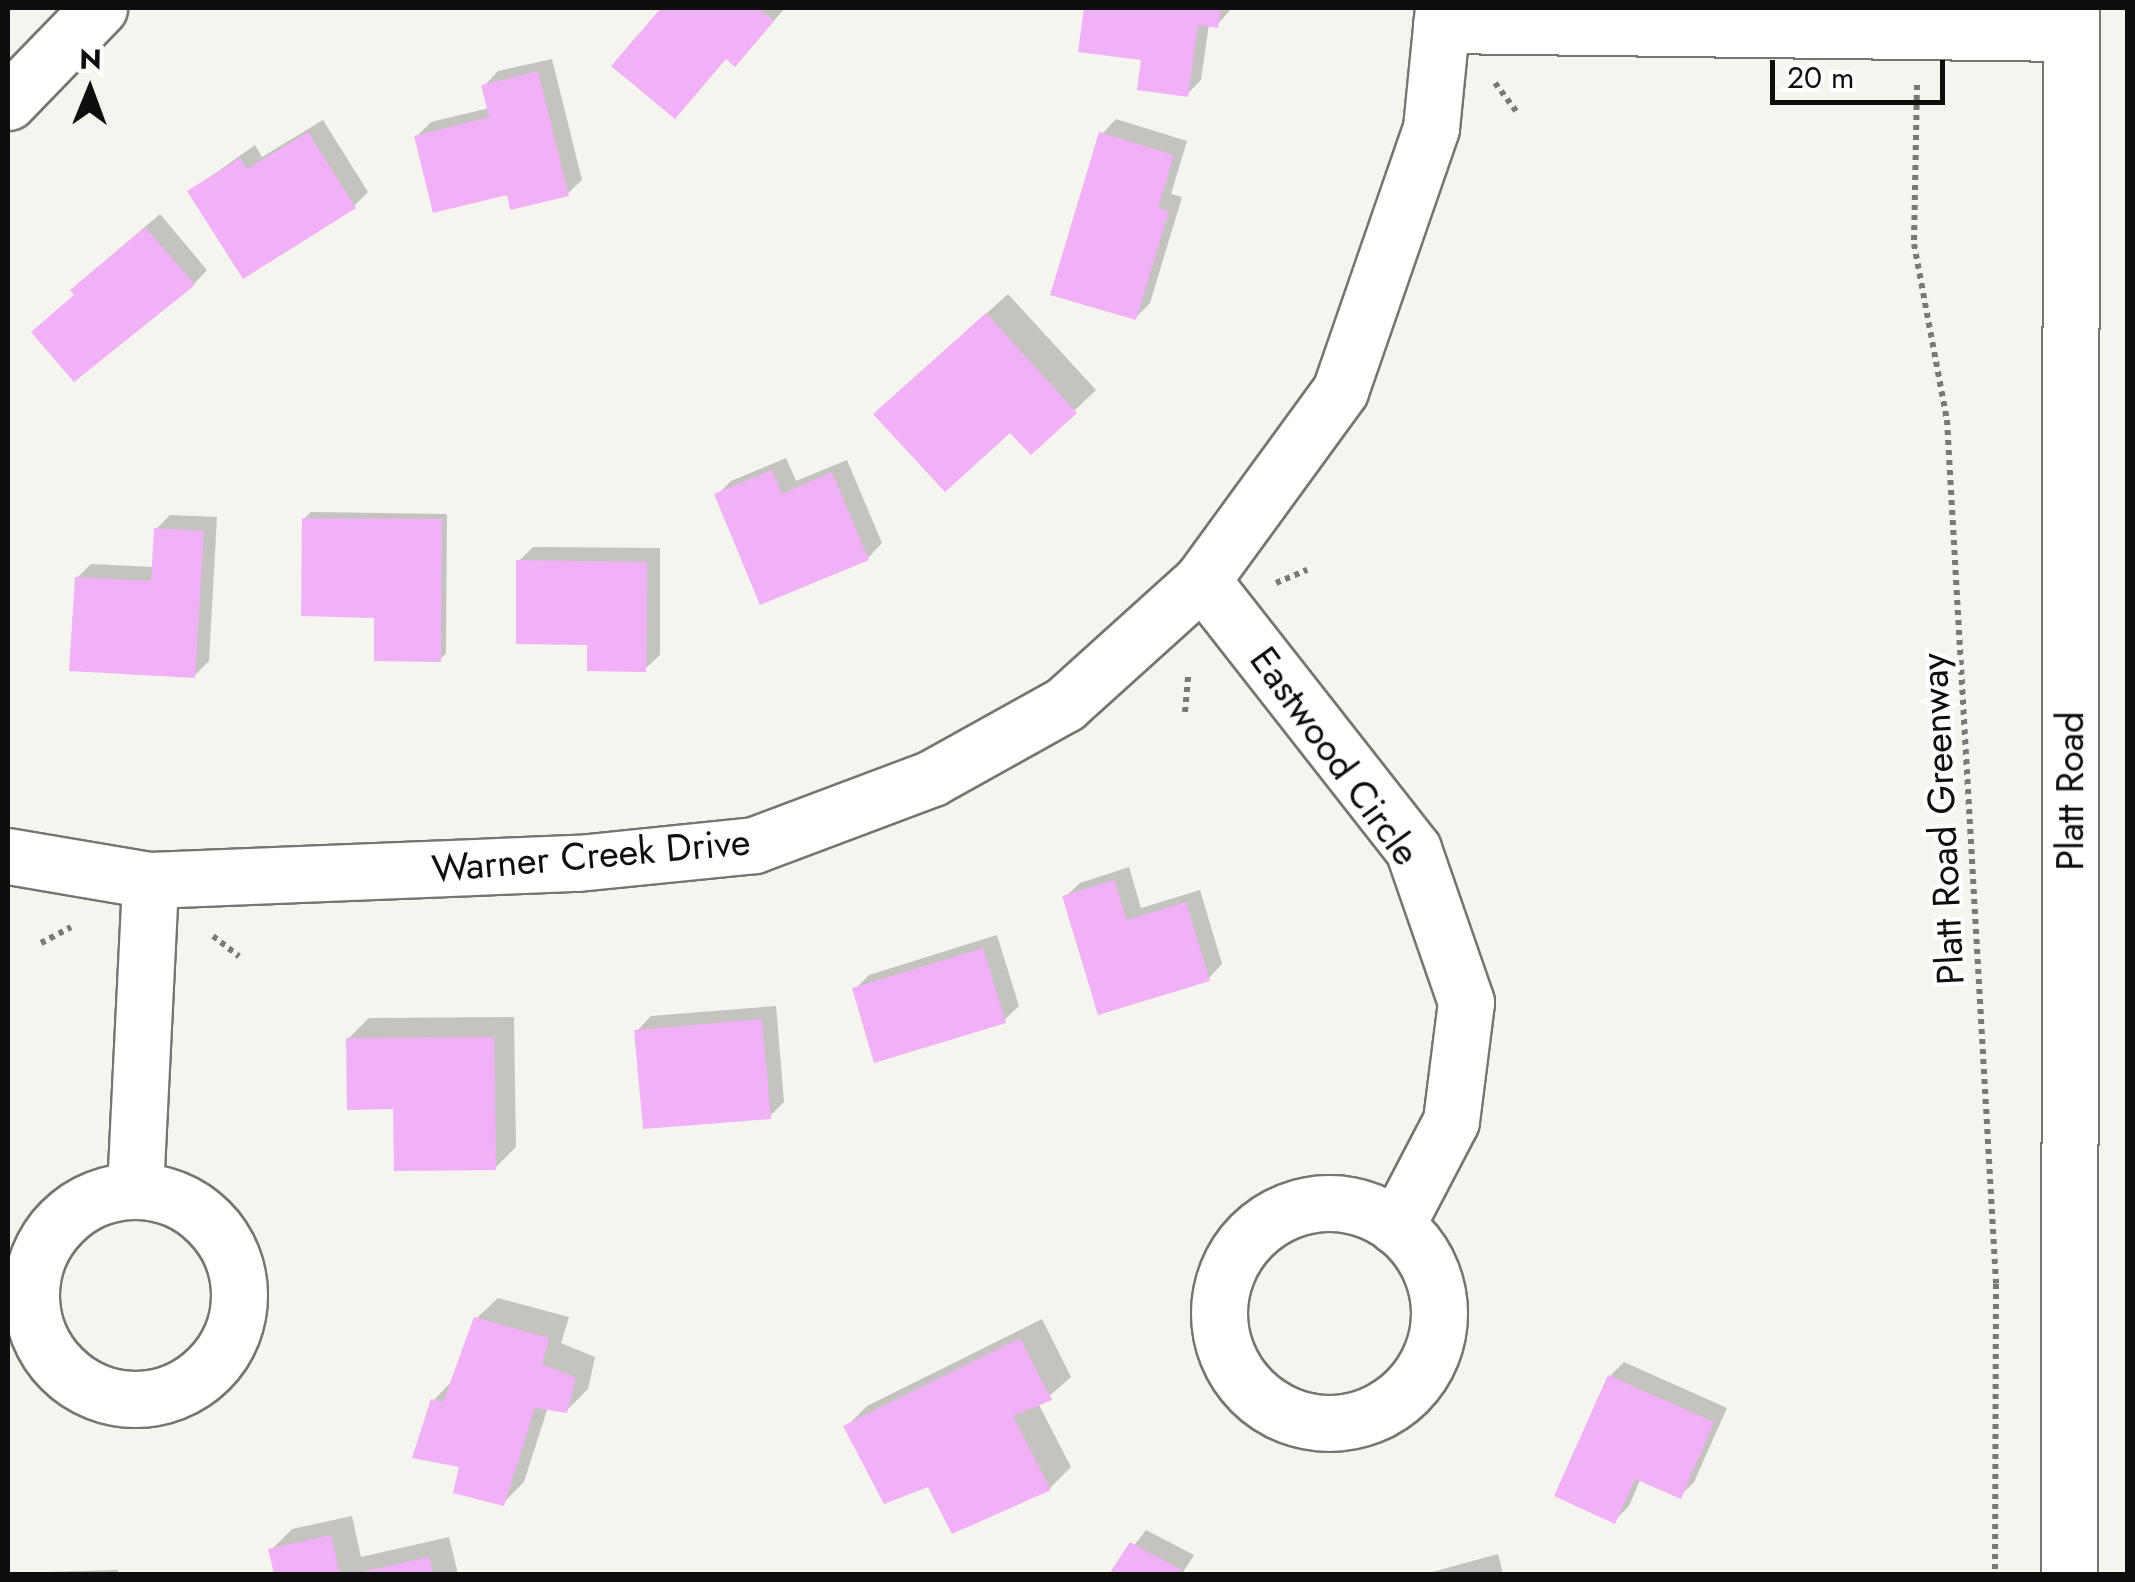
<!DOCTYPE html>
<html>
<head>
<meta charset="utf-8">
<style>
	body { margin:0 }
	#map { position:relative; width:2135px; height:1582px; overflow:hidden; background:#f5f4ef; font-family:Jost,sans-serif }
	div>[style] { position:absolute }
	.shadow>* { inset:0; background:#0003 }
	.building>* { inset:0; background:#f0b1f6 }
	.path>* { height:6px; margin-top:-3px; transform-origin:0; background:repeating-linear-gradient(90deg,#797975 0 5px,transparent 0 10px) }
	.roads { filter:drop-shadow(2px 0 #767571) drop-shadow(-2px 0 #767571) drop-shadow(0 2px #767571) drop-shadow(0 -2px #767571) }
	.street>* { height:55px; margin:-27.5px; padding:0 27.5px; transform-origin:27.5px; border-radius:27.5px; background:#fff }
	.street>.ring { margin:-27.5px; padding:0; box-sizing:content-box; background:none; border:55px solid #fff; border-radius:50% }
	.secondary>* { height:55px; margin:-27.5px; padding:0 27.5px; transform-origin:27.5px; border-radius:27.5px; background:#fff }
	span { translate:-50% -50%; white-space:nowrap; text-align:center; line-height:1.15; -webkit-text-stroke:8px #fff; paint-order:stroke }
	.street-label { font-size:38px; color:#0e0e0c }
	.frame { position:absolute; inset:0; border:10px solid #0e0e0c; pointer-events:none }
	.north { position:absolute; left:40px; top:40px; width:100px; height:100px; -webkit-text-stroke:8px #fff; paint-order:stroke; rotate:1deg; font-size:28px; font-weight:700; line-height:40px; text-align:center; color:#0e0e0c }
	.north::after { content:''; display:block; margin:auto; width:35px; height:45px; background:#0e0e0c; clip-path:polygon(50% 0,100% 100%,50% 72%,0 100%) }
	.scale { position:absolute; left:1770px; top:60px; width:175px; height:45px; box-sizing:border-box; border:5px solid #0e0e0c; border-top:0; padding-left:12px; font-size:30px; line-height:35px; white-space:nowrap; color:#0e0e0c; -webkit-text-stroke:8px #fff; paint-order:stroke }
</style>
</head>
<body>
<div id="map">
	<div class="shadow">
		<div style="clip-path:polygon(664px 8px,785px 8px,749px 50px,727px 57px,615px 65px)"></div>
		<div style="clip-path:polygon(1232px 8px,1217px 25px,1209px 24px,1201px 80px,1187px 94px,1087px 9px)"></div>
		<div style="clip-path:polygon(552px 59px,582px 180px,567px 194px,509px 192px,417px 136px,431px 122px,489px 108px,484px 86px,498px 71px)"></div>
		<div style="clip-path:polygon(1116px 119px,1187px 141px,1171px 194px,1182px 197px,1150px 303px,1136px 317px,1102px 134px)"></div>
		<div style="clip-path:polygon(323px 120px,368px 192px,354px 206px,190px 191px,255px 145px,262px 157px)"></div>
		<div style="clip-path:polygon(160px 214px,207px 270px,194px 284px,76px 294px,88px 276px)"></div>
		<div style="clip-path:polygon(1008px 294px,1096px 390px,1031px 452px,1010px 429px,898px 393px)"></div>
		<div style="clip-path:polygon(786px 458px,796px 481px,847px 460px,882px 543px,868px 558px,762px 602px,717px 495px,731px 481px)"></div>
		<div style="clip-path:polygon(311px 512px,447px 514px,446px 653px,440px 660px,376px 615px,304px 519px)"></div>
		<div style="clip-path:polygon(170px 515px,217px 517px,209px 661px,194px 676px,77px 578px,91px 564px,154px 567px,156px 529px)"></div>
		<div style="clip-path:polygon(533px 547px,660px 548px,660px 655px,645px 669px,589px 642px,519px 561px)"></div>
		<div style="clip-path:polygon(1129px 867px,1141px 908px,1200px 890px,1222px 964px,1208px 979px,1065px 897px,1080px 883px)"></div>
		<div style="clip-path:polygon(997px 935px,1019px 1006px,1004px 1020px,855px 989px,869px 975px)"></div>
		<div style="clip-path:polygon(776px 1006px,784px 1102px,770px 1116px,637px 1031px,651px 1016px)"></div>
		<div style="clip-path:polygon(514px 1017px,516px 1147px,495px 1168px,395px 1107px,348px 1039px,369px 1018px)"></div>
		<div style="clip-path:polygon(498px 1298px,569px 1317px,561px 1343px,595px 1357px,588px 1389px,567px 1410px,548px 1407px,524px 1482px,503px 1503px,462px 1465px,434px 1400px,454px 1379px,476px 1319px)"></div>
		<div style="clip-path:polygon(1042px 1319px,1071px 1377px,1039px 1405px,1071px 1467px,1050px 1488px,953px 1531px,929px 1484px,846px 1427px,867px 1406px)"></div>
		<div style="clip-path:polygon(1624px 1362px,1727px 1408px,1694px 1482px,1680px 1496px,1641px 1478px,1629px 1506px,1614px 1521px,1610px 1376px)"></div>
		<div style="clip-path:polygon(352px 1516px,361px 1557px,449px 1537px,458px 1574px,276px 1574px,271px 1550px,292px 1529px)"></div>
		<div style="clip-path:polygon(1146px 1530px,1194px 1555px,1182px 1574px,1112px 1574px)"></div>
		<div style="clip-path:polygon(1498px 1554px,1503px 1574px,1425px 1574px)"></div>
		<div style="clip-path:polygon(118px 1570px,118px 1574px,41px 1574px,44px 1572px)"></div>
	</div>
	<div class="building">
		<div style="clip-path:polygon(661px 8px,758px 8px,774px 21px,735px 67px,726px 59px,675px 119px,611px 66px)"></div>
		<div style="clip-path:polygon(1084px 8px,1103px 10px,1221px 8px,1218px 28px,1198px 25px,1188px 97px,1137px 90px,1141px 60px,1078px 52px)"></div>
		<div style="clip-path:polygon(538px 71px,569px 196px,510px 210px,507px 195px,433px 213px,414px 136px,489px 117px,481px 85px)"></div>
		<div style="clip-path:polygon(308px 132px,356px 208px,243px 279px,187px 191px,240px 158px,247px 169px)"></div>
		<div style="clip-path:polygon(1099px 132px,1174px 155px,1158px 208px,1169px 211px,1136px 320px,1050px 295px)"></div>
		<div style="clip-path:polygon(145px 227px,195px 285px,74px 382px,31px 332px,74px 295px,70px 290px)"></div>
		<div style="clip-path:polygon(986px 313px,1077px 413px,1031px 455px,1010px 433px,945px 492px,873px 414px)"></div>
		<div style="clip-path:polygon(772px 470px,782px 494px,832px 472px,869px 560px,760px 605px,714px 494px)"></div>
		<div style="clip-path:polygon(302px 518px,442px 519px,441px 662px,374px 661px,374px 618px,301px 616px)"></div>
		<div style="clip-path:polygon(154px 528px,204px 531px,195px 678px,69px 671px,75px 577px,151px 581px)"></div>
		<div style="clip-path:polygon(516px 560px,647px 562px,646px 672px,587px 671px,587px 645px,516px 644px)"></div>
		<div style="clip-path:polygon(1114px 880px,1127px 920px,1186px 902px,1210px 981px,1098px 1015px,1062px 896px)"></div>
		<div style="clip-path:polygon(983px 948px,1006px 1023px,874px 1063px,852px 988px)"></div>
		<div style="clip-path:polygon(762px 1019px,771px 1119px,643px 1129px,634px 1030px)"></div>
		<div style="clip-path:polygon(494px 1037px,496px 1170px,394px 1171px,393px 1109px,347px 1110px,346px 1038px)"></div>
		<div style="clip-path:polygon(474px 1317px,549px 1338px,542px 1364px,576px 1378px,567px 1413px,535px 1408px,504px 1506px,453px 1493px,459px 1467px,412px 1458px,431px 1399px,443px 1402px)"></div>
		<div style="clip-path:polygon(1020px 1338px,1052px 1400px,1013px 1416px,1051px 1490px,952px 1534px,928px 1487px,884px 1504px,843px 1426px)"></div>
		<div style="clip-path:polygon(1608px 1375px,1714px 1422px,1681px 1499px,1635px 1479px,1615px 1524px,1554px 1496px)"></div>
		<div style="clip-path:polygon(331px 1535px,340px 1574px,274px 1574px,268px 1549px)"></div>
		<div style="clip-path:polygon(1130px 1542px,1181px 1570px,1179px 1574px,1109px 1574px)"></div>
		<div style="clip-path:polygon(429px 1557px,433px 1574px,357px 1574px,357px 1573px)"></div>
	</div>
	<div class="path">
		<div style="left:1495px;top:83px;width:39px;rotate:53deg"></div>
		<div style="left:1917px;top:85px;width:159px;rotate:91.1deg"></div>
		<div style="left:1914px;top:244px;width:179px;rotate:79.4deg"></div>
		<div style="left:1947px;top:420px;width:865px;rotate:86.75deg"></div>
		<div style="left:1996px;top:1284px;width:290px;rotate:90.2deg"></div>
		<div style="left:1276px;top:583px;width:34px;rotate:-23deg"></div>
		<div style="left:1185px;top:712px;width:38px;rotate:-85deg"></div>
		<div style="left:213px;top:936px;width:33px;rotate:38deg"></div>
		<div style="left:41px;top:943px;width:34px;rotate:-28deg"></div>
	</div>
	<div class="roads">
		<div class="street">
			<div style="left:1441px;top:25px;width:630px;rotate:0.73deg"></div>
			<div style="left:8px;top:102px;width:131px;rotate:-45.9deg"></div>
			<div style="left:1202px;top:580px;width:342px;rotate:51.9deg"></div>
			<div style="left:1413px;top:849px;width:162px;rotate:70.9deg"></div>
			<div style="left:1466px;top:1002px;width:120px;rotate:97.2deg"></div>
			<div style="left:1451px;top:1121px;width:119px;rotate:117.6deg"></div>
			<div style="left:8px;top:856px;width:144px;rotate:9.6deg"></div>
			<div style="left:150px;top:880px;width:428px;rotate:-2.3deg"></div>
			<div style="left:578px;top:863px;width:177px;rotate:-5.8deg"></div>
			<div style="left:754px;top:845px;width:190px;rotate:-20.6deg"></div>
			<div style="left:932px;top:778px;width:152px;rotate:-29.1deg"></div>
			<div style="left:1065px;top:704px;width:185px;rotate:-42.1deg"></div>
			<div style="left:1202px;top:580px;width:234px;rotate:-53.9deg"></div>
			<div style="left:1340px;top:391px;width:278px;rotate:-70.9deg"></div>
			<div style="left:1431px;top:128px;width:121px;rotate:-84.3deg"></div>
			<div style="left:135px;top:1190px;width:310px;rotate:-87.2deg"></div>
			<div class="ring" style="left:31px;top:1191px;width:153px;height:153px"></div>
			<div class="ring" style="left:1219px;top:1203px;width:165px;height:165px"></div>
		</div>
		<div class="secondary">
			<div style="left:2069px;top:1574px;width:1566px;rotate:-89.93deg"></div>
		</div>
	</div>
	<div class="street-label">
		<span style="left:1335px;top:756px;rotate:54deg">Eastwood Circle</span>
		<span style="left:2070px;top:791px;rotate:-90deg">Platt Road</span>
		<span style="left:1942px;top:819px;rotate:-93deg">Platt Road Greenway</span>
		<span style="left:591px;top:855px;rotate:-5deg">Warner Creek Drive</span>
	</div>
	<div class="frame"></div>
	<div class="north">N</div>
	<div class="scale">20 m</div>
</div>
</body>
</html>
